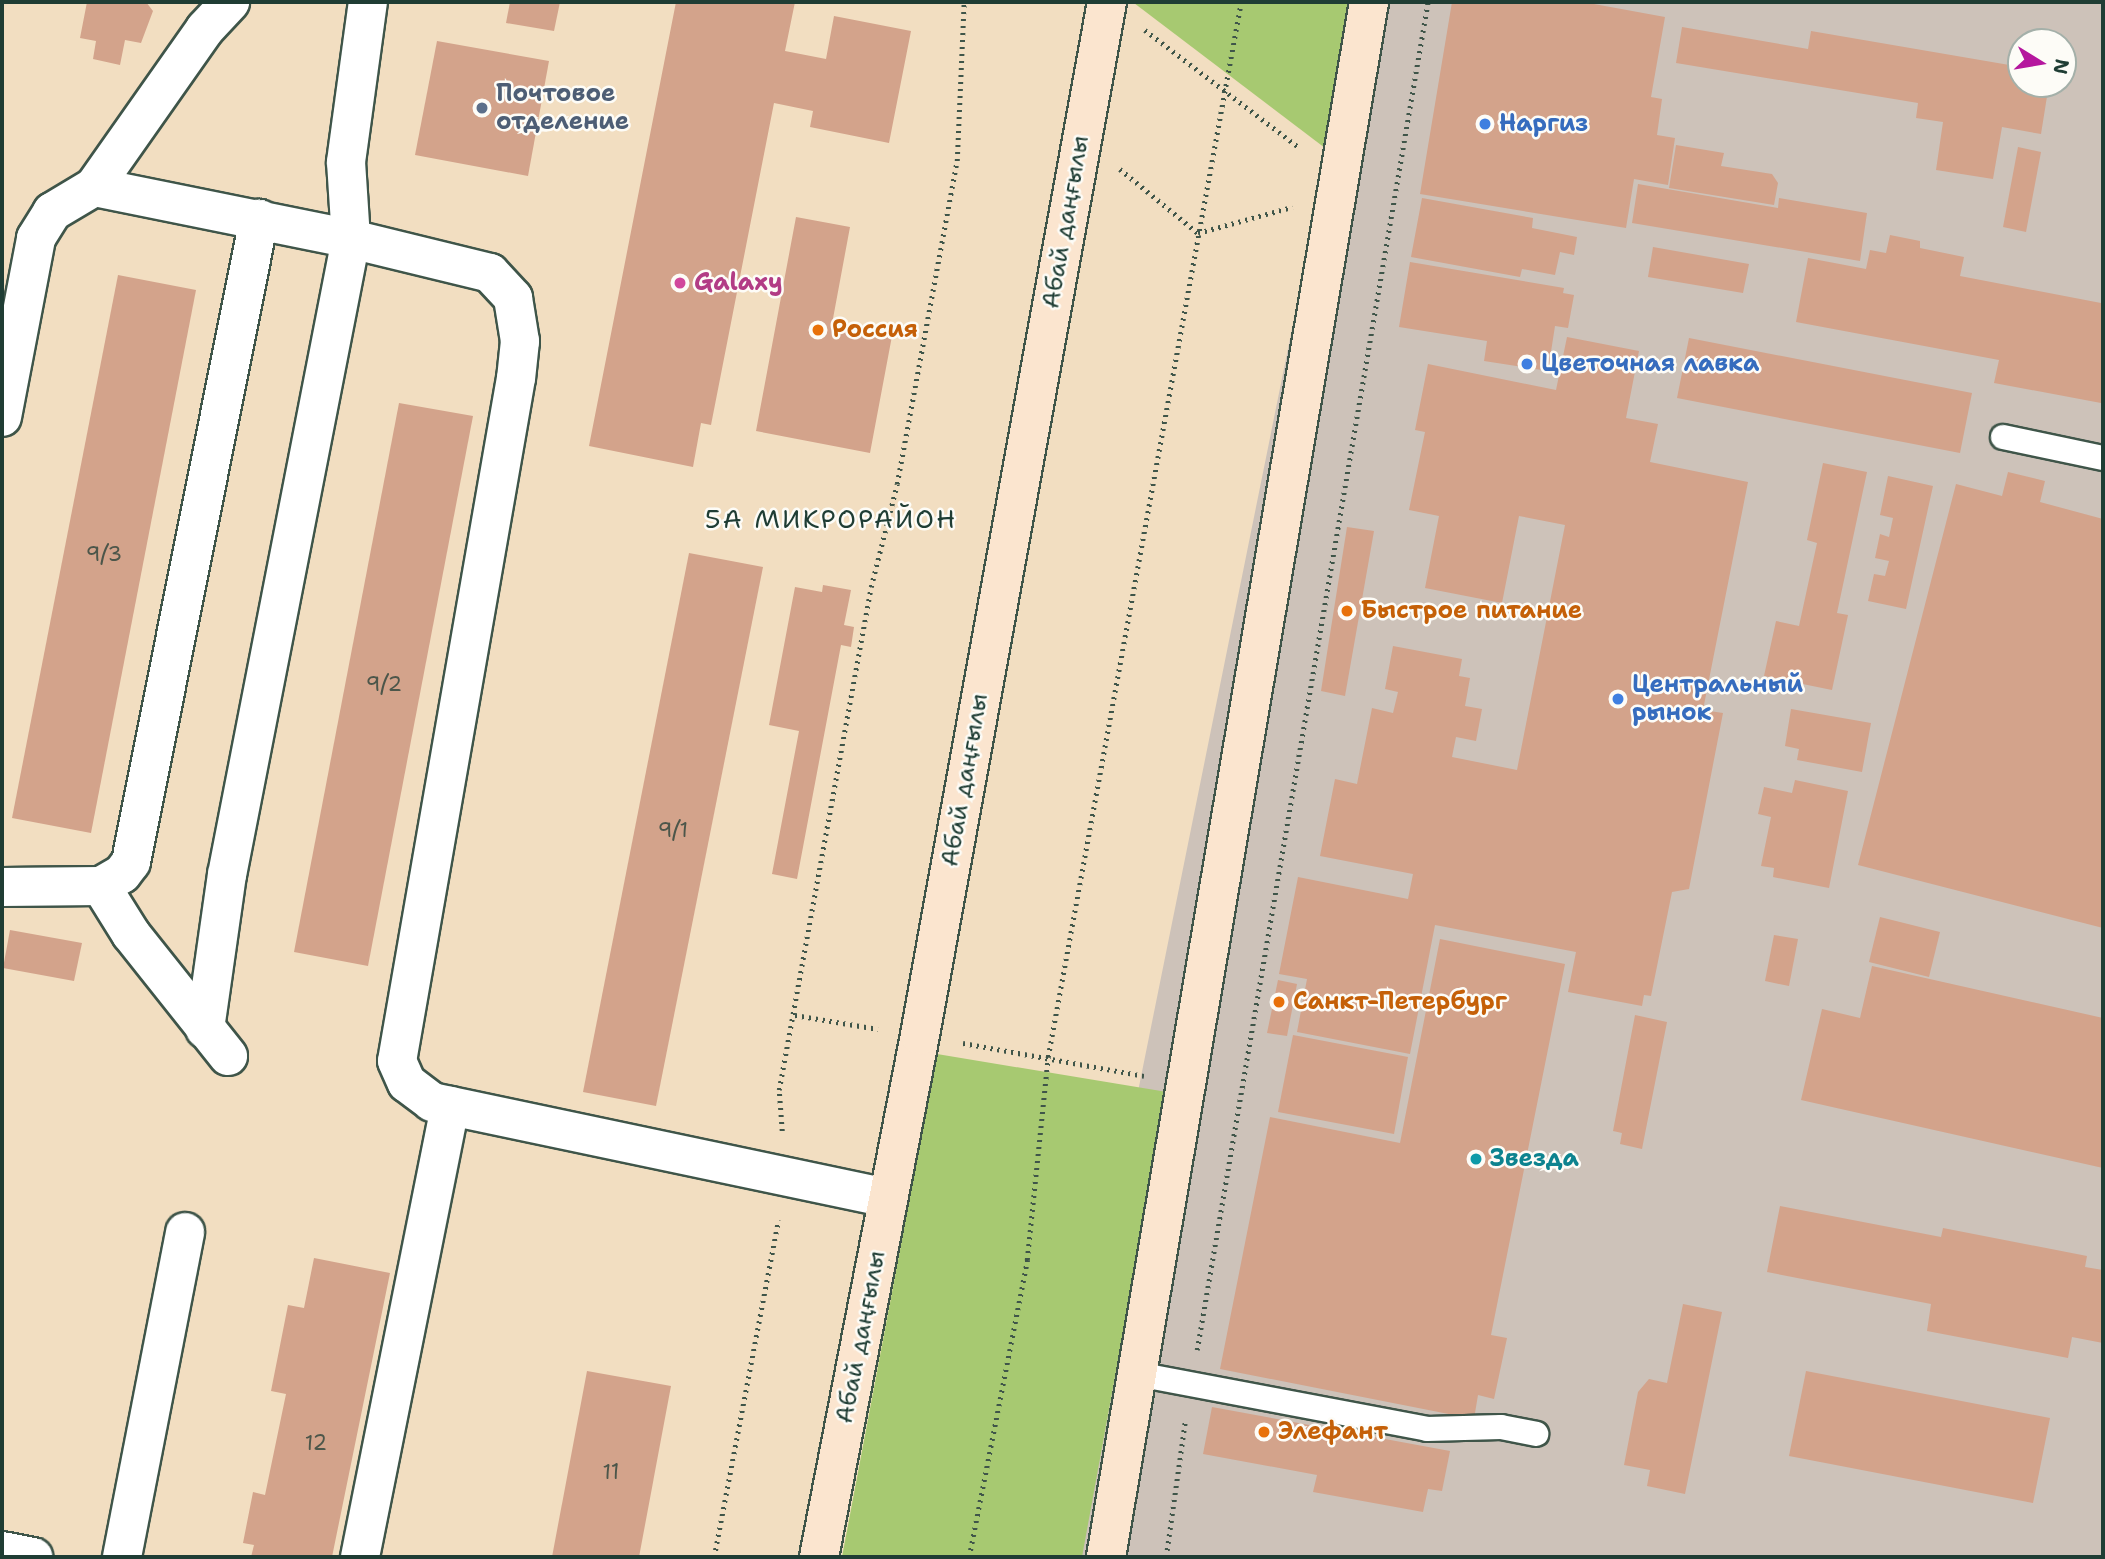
<!DOCTYPE html>
<html>
<head>
<meta charset="utf-8">
<style>
	body { margin:0 }
	#map { position:relative; width:2105px; height:1559px; overflow:hidden; background:#f2dec1; font-family:"Shantell Sans",sans-serif }
	div>[style] { position:absolute }
	.industrial>* { inset:0; background:#cdc2b9 }
	.green>* { inset:0; background:#a7c971 }
	.building>* { inset:0; background:#d3a38b }
	.path>* { height:4.5px; margin-top:-2.25px; transform-origin:0; background:repeating-linear-gradient(90deg,#3f5549 0 2px,transparent 0 7px) }
	.roads { filter:drop-shadow(2px 0 #3f5549) drop-shadow(-2px 0 #3f5549) drop-shadow(0 2px #3f5549) drop-shadow(0 -2px #3f5549) }
	.service>* { height:24px; margin:-12px; padding:0 12px; transform-origin:12px; border-radius:12px; background:#fff }
	.minor>* { height:38px; margin:-19px; padding:0 19px; transform-origin:19px; border-radius:19px; background:#fff }
	.secondary>* { height:38px; margin:-19px; padding:0 19px; transform-origin:19px; border-radius:19px; background:#fbe5cf }
	.dots>* { width:19px; height:19px; translate:-50% -50%; box-sizing:border-box; border:4px solid #fdfcf7; border-radius:50% }
	span { translate:-50% -50%; white-space:nowrap; text-align:center; line-height:1.15; -webkit-text-stroke:5px #fdfcf7; paint-order:stroke }
	.number-label { font-size:21px; color:#4c564a }
	.number-label span { -webkit-text-stroke-width:0 }
	.service-label { font-size:24px; color:#4e5e75; font-weight:700 }
	.left { translate:0 -50%; text-align:left }
	.shop-label { font-size:24px; color:#366cbe; font-weight:700 }
	.street-label { font-size:24px; color:#1f3d34 }
	.hotel-label { font-size:24px; color:#b23c85; font-weight:700 }
	.food-label { font-size:24px; color:#c56008; font-weight:700 }
	.culture-label { font-size:24px; color:#0d838f; font-weight:700 }
	.neighbourhood-label { font-size:26px; color:#1f3d34; letter-spacing:2px }
	.frame { position:absolute; inset:0; border:4px solid #1f3d34; pointer-events:none }
	.north { position:absolute; left:2007px; top:28px; width:70px; height:70px; box-sizing:border-box; background:#fdfcf7; border:2px solid #a4b0a9; border-radius:50%; rotate:101deg; font-size:19px; font-weight:700; line-height:28px; text-align:center; color:#1f3d34 }
	.north::after { content:''; display:block; margin:auto; width:24px; height:32px; background:#b5179e; clip-path:polygon(50% 0,100% 100%,50% 72%,0 100%) }
</style>
</head>
<body>
<div id="map">
	<div class="industrial">
		<div style="clip-path:polygon(evenodd,1358px 2px,2103px 2px,2103px 1557px,1044px 1557px,1358px 2px,2021px 42px,2063px 42px,2063px 84px,2021px 84px,2021px 42px)"></div>
	</div>
	<div class="green">
		<div style="clip-path:polygon(1348px 2px,1325px 148px,1134px 3px,1134px 2px)"></div>
		<div style="clip-path:polygon(937px 1054px,1167px 1092px,1082px 1557px,842px 1557px)"></div>
	</div>
	<div class="building">
		<div style="clip-path:polygon(87px 2px,146px 2px,153px 11px,141px 43px,125px 40px,120px 65px,93px 59px,96px 41px,80px 38px)"></div>
		<div style="clip-path:polygon(510px 2px,560px 2px,554px 31px,506px 23px)"></div>
		<div style="clip-path:polygon(676px 2px,795px 2px,785px 51px,826px 59px,834px 16px,911px 31px,889px 143px,810px 127px,813px 111px,774px 103px,711px 425px,701px 423px,693px 467px,589px 446px)"></div>
		<div style="clip-path:polygon(1452px 2px,1583px 2px,1665px 17px,1651px 97px,1662px 99px,1657px 135px,1675px 138px,1668px 185px,1634px 179px,1626px 228px,1420px 194px)"></div>
		<div style="clip-path:polygon(1682px 27px,1808px 49px,1811px 31px,2021px 67px,2021px 84px,2049px 84px,2041px 134px,2002px 127px,1993px 179px,1936px 170px,1943px 122px,1916px 118px,1918px 103px,1676px 63px)"></div>
		<div style="clip-path:polygon(437px 41px,549px 61px,528px 176px,415px 155px)"></div>
		<div style="clip-path:polygon(1676px 145px,1724px 153px,1721px 166px,1772px 174px,1778px 183px,1774px 205px,1669px 188px)"></div>
		<div style="clip-path:polygon(2018px 147px,2041px 152px,2026px 232px,2003px 227px)"></div>
		<div style="clip-path:polygon(1638px 184px,1778px 208px,1779px 198px,1867px 213px,1860px 261px,1632px 223px)"></div>
		<div style="clip-path:polygon(1422px 198px,1533px 218px,1532px 228px,1577px 237px,1574px 255px,1560px 252px,1555px 275px,1522px 269px,1520px 277px,1411px 257px)"></div>
		<div style="clip-path:polygon(796px 217px,850px 227px,832px 324px,892px 336px,870px 453px,756px 431px)"></div>
		<div style="clip-path:polygon(1890px 235px,1920px 241px,1920px 248px,1964px 257px,1960px 276px,2101px 303px,2101px 403px,1994px 383px,1999px 360px,1796px 322px,1808px 258px,1866px 269px,1870px 250px,1886px 253px)"></div>
		<div style="clip-path:polygon(1653px 247px,1749px 264px,1743px 293px,1648px 277px)"></div>
		<div style="clip-path:polygon(1410px 262px,1564px 288px,1563px 293px,1574px 295px,1568px 328px,1555px 326px,1548px 371px,1484px 361px,1487px 341px,1399px 327px)"></div>
		<div style="clip-path:polygon(118px 275px,196px 290px,91px 833px,12px 818px)"></div>
		<div style="clip-path:polygon(1567px 337px,1639px 351px,1626px 418px,1658px 424px,1650px 462px,1748px 482px,1703px 710px,1723px 713px,1689px 889px,1672px 892px,1651px 996px,1644px 995px,1642px 1006px,1568px 992px,1576px 952px,1435px 925px,1410px 1054px,1297px 1032px,1307px 979px,1279px 974px,1298px 877px,1408px 899px,1413px 874px,1320px 856px,1335px 779px,1357px 784px,1372px 708px,1393px 713px,1398px 692px,1385px 689px,1393px 646px,1462px 659px,1459px 676px,1470px 678px,1465px 706px,1482px 709px,1476px 741px,1456px 737px,1452px 757px,1517px 770px,1565px 525px,1519px 516px,1502px 603px,1425px 588px,1439px 516px,1409px 510px,1425px 432px,1415px 430px,1428px 364px,1556px 390px)"></div>
		<div style="clip-path:polygon(1689px 338px,1972px 393px,1960px 453px,1677px 398px)"></div>
		<div style="clip-path:polygon(399px 403px,473px 416px,368px 966px,294px 952px)"></div>
		<div style="clip-path:polygon(1823px 463px,1867px 472px,1837px 613px,1848px 615px,1832px 690px,1764px 676px,1776px 621px,1799px 626px,1817px 543px,1807px 540px)"></div>
		<div style="clip-path:polygon(2008px 472px,2045px 481px,2040px 502px,2103px 519px,2103px 928px,1858px 865px,1956px 484px,2002px 496px)"></div>
		<div style="clip-path:polygon(1888px 476px,1933px 486px,1906px 609px,1868px 601px,1874px 574px,1885px 576px,1889px 561px,1875px 558px,1880px 534px,1889px 537px,1893px 518px,1880px 515px)"></div>
		<div style="clip-path:polygon(1347px 527px,1374px 531px,1345px 696px,1321px 691px)"></div>
		<div style="clip-path:polygon(689px 553px,763px 567px,656px 1106px,583px 1092px)"></div>
		<div style="clip-path:polygon(823px 585px,851px 590px,844px 625px,854px 627px,851px 647px,841px 645px,797px 879px,772px 874px,799px 731px,769px 725px,795px 587px,822px 592px)"></div>
		<div style="clip-path:polygon(1791px 709px,1871px 723px,1862px 772px,1797px 760px,1799px 749px,1785px 746px)"></div>
		<div style="clip-path:polygon(1795px 780px,1848px 791px,1829px 888px,1773px 877px,1774px 868px,1761px 866px,1771px 817px,1758px 814px,1764px 787px,1792px 793px)"></div>
		<div style="clip-path:polygon(1880px 917px,1940px 932px,1929px 977px,1869px 962px)"></div>
		<div style="clip-path:polygon(10px 930px,82px 943px,74px 981px,3px 968px)"></div>
		<div style="clip-path:polygon(1774px 935px,1798px 939px,1789px 986px,1765px 981px)"></div>
		<div style="clip-path:polygon(1440px 939px,1565px 964px,1491px 1335px,1507px 1338px,1494px 1399px,1478px 1395px,1474px 1419px,1220px 1369px,1270px 1117px,1400px 1143px)"></div>
		<div style="clip-path:polygon(1872px 966px,2103px 1018px,2103px 1168px,1801px 1100px,1822px 1009px,1860px 1018px)"></div>
		<div style="clip-path:polygon(1278px 980px,1297px 984px,1287px 1036px,1267px 1033px)"></div>
		<div style="clip-path:polygon(1635px 1015px,1667px 1022px,1642px 1149px,1620px 1144px,1622px 1133px,1613px 1131px)"></div>
		<div style="clip-path:polygon(1293px 1035px,1408px 1057px,1394px 1134px,1278px 1112px)"></div>
		<div style="clip-path:polygon(1780px 1206px,1941px 1237px,1943px 1228px,2087px 1256px,2085px 1267px,2103px 1270px,2103px 1343px,2072px 1337px,2068px 1358px,1927px 1331px,1931px 1304px,1767px 1272px)"></div>
		<div style="clip-path:polygon(314px 1258px,390px 1273px,332px 1557px,251px 1557px,254px 1545px,243px 1543px,253px 1492px,265px 1495px,286px 1394px,271px 1391px,288px 1305px,304px 1308px)"></div>
		<div style="clip-path:polygon(1683px 1304px,1722px 1312px,1685px 1494px,1647px 1486px,1650px 1470px,1624px 1465px,1638px 1392px,1649px 1379px,1667px 1383px)"></div>
		<div style="clip-path:polygon(587px 1371px,671px 1386px,639px 1557px,552px 1557px)"></div>
		<div style="clip-path:polygon(1806px 1371px,2050px 1418px,2033px 1503px,1789px 1456px)"></div>
		<div style="clip-path:polygon(1212px 1407px,1450px 1451px,1442px 1491px,1428px 1489px,1423px 1512px,1313px 1492px,1317px 1475px,1203px 1454px)"></div>
	</div>
	<div class="path">
		<div style="left:1145px;top:30px;width:195px;rotate:37.3deg"></div>
		<div style="left:1120px;top:169px;width:101px;rotate:39.4deg"></div>
		<div style="left:1198px;top:233px;width:98px;rotate:-15.5deg"></div>
		<div style="left:795px;top:1015px;width:84px;rotate:9.6deg"></div>
		<div style="left:963px;top:1043px;width:184px;rotate:10.3deg"></div>
		<div style="left:782px;top:1131px;width:41px;rotate:-94.2deg"></div>
		<div style="left:779px;top:1090px;width:511px;rotate:-79.64deg"></div>
		<div style="left:871px;top:587px;width:106px;rotate:-75.8deg"></div>
		<div style="left:897px;top:484px;width:329px;rotate:-79.5deg"></div>
		<div style="left:957px;top:161px;width:159px;rotate:-87.5deg"></div>
		<div style="left:1197px;top:1350px;width:1368px;rotate:-80.28deg"></div>
		<div style="left:714px;top:1557px;width:343px;rotate:-79.2deg"></div>
		<div style="left:969px;top:1557px;width:303px;rotate:-78.9deg"></div>
		<div style="left:1027px;top:1260px;width:204px;rotate:-84.1deg"></div>
		<div style="left:1048px;top:1057px;width:1073px;rotate:-79.63deg"></div>
		<div style="left:1166px;top:1557px;width:137px;rotate:-82deg"></div>
	</div>
	<div class="roads">
		<div class="service">
			<div style="left:2003px;top:437px;width:102px;rotate:11.9deg"></div>
			<div style="left:1137px;top:1374px;width:295px;rotate:10.7deg"></div>
			<div style="left:1427px;top:1429px;width:74px;rotate:-1.5deg"></div>
			<div style="left:1501px;top:1427px;width:36px;rotate:11deg"></div>
		</div>
		<div class="minor">
			<div style="left:94px;top:187px;width:193px;rotate:-54.9deg"></div>
			<div style="left:205px;top:29px;width:37px;rotate:-47deg"></div>
			<div style="left:2px;top:417px;width:182px;rotate:-79.2deg"></div>
			<div style="left:36px;top:238px;width:31px;rotate:-58deg"></div>
			<div style="left:52px;top:212px;width:49px;rotate:-30.8deg"></div>
			<div style="left:94px;top:187px;width:262px;rotate:11.4deg"></div>
			<div style="left:351px;top:239px;width:143px;rotate:13.7deg"></div>
			<div style="left:490px;top:273px;width:34px;rotate:47deg"></div>
			<div style="left:513px;top:298px;width:44px;rotate:80.8deg"></div>
			<div style="left:520px;top:341px;width:37px;rotate:96deg"></div>
			<div style="left:516px;top:378px;width:693px;rotate:99.88deg"></div>
			<div style="left:397px;top:1061px;width:24px;rotate:66deg"></div>
			<div style="left:407px;top:1083px;width:31px;rotate:37deg"></div>
			<div style="left:432px;top:1102px;width:466px;rotate:11.9deg"></div>
			<div style="left:101px;top:886px;width:57px;rotate:58deg"></div>
			<div style="left:131px;top:934px;width:156px;rotate:51.5deg"></div>
			<div style="left:2px;top:887px;width:99px;rotate:-0.6deg"></div>
			<div style="left:101px;top:886px;width:24px;rotate:-30deg"></div>
			<div style="left:122px;top:874px;width:15px;rotate:-53deg"></div>
			<div style="left:131px;top:862px;width:656px;rotate:-78.74deg"></div>
			<div style="left:205px;top:1029px;width:156px;rotate:-81.9deg"></div>
			<div style="left:227px;top:875px;width:648px;rotate:-78.97deg"></div>
			<div style="left:351px;top:239px;width:77px;rotate:-93.7deg"></div>
			<div style="left:346px;top:162px;width:162px;rotate:-82.2deg"></div>
			<div style="left:2px;top:1551px;width:32px;rotate:11deg"></div>
			<div style="left:122px;top:1557px;width:331px;rotate:-79deg"></div>
			<div style="left:360px;top:1557px;width:460px;rotate:-78.7deg"></div>
		</div>
		<div class="secondary">
			<div style="left:819px;top:1557px;width:532px;rotate:-79.05deg"></div>
			<div style="left:920px;top:1035px;width:1050px;rotate:-79.74deg"></div>
			<div style="left:1106px;top:1557px;width:1577px;rotate:-80.4deg"></div>
		</div>
	</div>
	<div class="dots">
		<div style="left:482px;top:108px;background:#5c6f8a"></div>
		<div style="left:1485px;top:124px;background:#3f7fe0"></div>
		<div style="left:680px;top:283px;background:#d1479c"></div>
		<div style="left:818px;top:330px;background:#e8710a"></div>
		<div style="left:1527px;top:364px;background:#3f7fe0"></div>
		<div style="left:1347px;top:611px;background:#e8710a"></div>
		<div style="left:1618px;top:699px;background:#3f7fe0"></div>
		<div style="left:1279px;top:1002px;background:#e8710a"></div>
		<div style="left:1476px;top:1159px;background:#0f9aa8"></div>
		<div style="left:1264px;top:1432px;background:#e8710a"></div>
	</div>
	<div class="number-label">
		<span style="left:104px;top:554px">9/3</span>
		<span style="left:384px;top:684px">9/2</span>
		<span style="left:673px;top:830px">9/1</span>
		<span style="left:316px;top:1443px">12</span>
		<span style="left:611px;top:1472px">11</span>
	</div>
	<div class="service-label">
		<span class="left" style="left:496px;top:108px">Почтовое<br>отделение</span>
	</div>
	<div class="shop-label">
		<span class="left" style="left:1499px;top:124px">Наргиз</span>
		<span class="left" style="left:1541px;top:364px">Цветочная лавка</span>
		<span class="left" style="left:1632px;top:699px">Центральный<br>рынок</span>
	</div>
	<div class="street-label">
		<span style="left:1066px;top:222px;rotate:-80deg">Абай даңғылы</span>
		<span style="left:965px;top:780px;rotate:-80deg">Абай даңғылы</span>
		<span style="left:861px;top:1337px;rotate:-79deg">Абай даңғылы</span>
	</div>
	<div class="hotel-label">
		<span class="left" style="left:694px;top:283px">Galaxy</span>
	</div>
	<div class="food-label">
		<span class="left" style="left:832px;top:330px">Россия</span>
		<span class="left" style="left:1361px;top:611px">Быстрое питание</span>
		<span class="left" style="left:1293px;top:1002px">Санкт-Петербург</span>
		<span class="left" style="left:1278px;top:1432px">Элефант</span>
	</div>
	<div class="culture-label">
		<span class="left" style="left:1490px;top:1159px">Звезда</span>
	</div>
	<div class="neighbourhood-label">
		<span style="left:831px;top:519px">5А МИКРОРАЙОН</span>
	</div>
	<div class="frame"></div>
	<div class="north">N</div>
</div>
</body>
</html>
